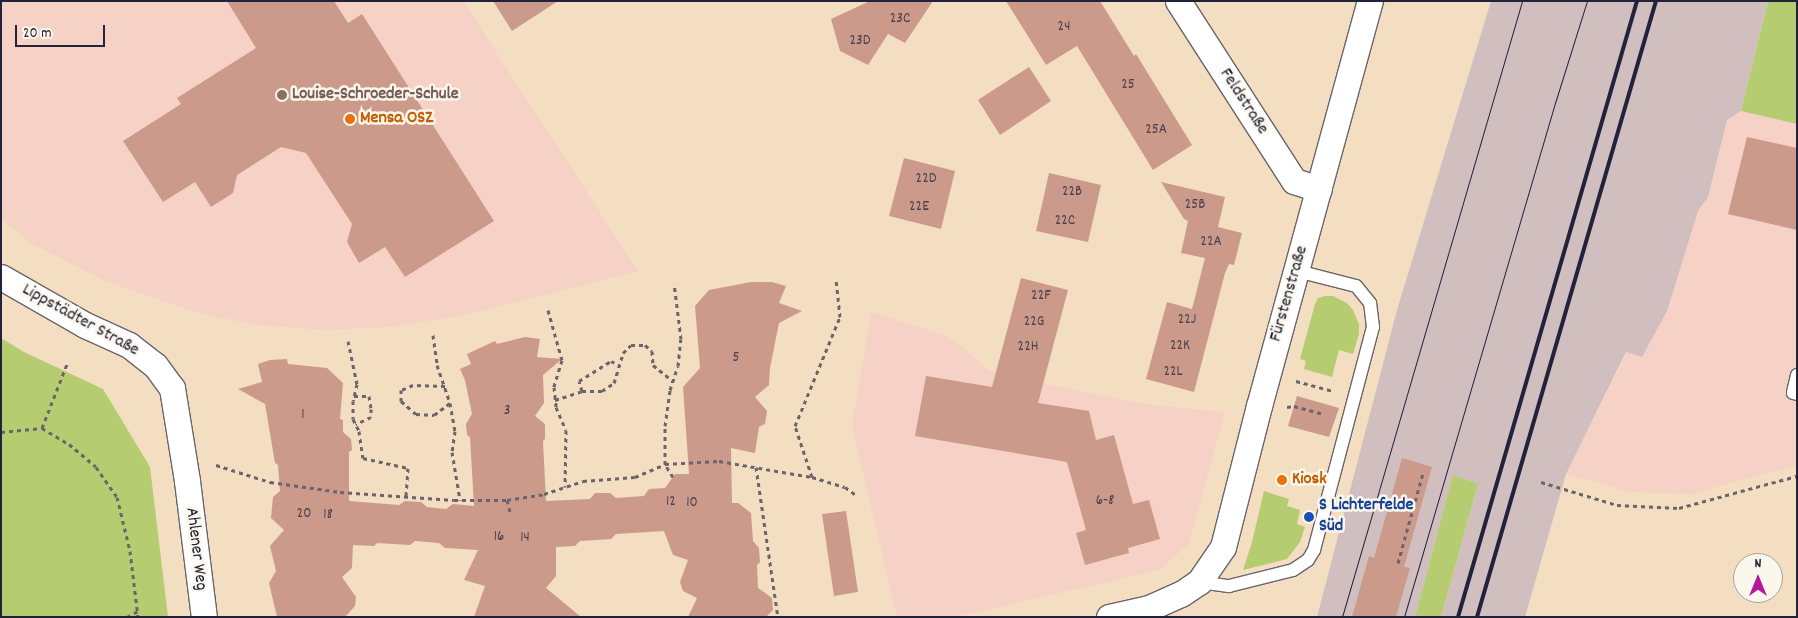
<!DOCTYPE html>
<html>
<head>
<meta charset="utf-8">
<style>
	body { margin:0 }
	#map { position:relative; width:1798px; height:618px; overflow:hidden; background:#f3dec2; font-family:Dekko,sans-serif }
	div>[style] { position:absolute }
	.built>* { inset:0; background:#f6d1c5 }
	.industrial>* { inset:0; background:#d1bfbf }
	.green>* { inset:0; background:#b5cc71 }
	.building>* { inset:0; background:#cb9a8a }
	.path>* { height:3px; margin-top:-1.5px; transform-origin:0; background:repeating-linear-gradient(90deg,#6b646a 0 4px,transparent 0 8px) }
	.roads { filter:drop-shadow(1px 0 #6b646a) drop-shadow(-1px 0 #6b646a) drop-shadow(0 1px #6b646a) drop-shadow(0 -1px #6b646a) }
	.lane>* { height:12px; margin:-6px; padding:0 6px; transform-origin:6px; border-radius:6px; background:#fff }
	.street>* { height:25px; margin:-12.5px; padding:0 12.5px; transform-origin:12.5px; border-radius:12.5px; background:#fff }
	.tram>* { height:1px; margin:-0.5px; padding:0 0.5px; transform-origin:0.5px; border-radius:0.5px; background:#22223b }
	.rail>* { height:4px; margin:-2px; padding:0 2px; transform-origin:2px; border-radius:2px; background:#22223b }
	.dots>* { width:14px; height:14px; translate:-50% -50%; box-sizing:border-box; border:2px solid #fbf7ec; border-radius:50% }
	span { translate:-50% -50%; white-space:nowrap; text-align:center; line-height:1.15; -webkit-text-stroke:5px #fbf7ec; paint-order:stroke }
	.number-label { font-size:15px; color:#4c404f }
	.number-label span { -webkit-text-stroke-width:0 }
	.education-label { font-size:18px; color:#785e54; font-weight:700 }
	.left { translate:0 -50%; text-align:left }
	.street-label { font-size:18px; color:#22223b }
	.food-label { font-size:18px; color:#c56008; font-weight:700 }
	.transit-label { font-size:18px; color:#164399; font-weight:700 }
	.frame { position:absolute; inset:0; border:2px solid #22223b; pointer-events:none }
	.north { position:absolute; left:1733px; top:553px; width:50px; height:50px; box-sizing:border-box; background:#fbf7ec; border:1px solid #a4a2a5; border-radius:50%; rotate:0deg; font-size:14px; font-weight:700; line-height:20px; text-align:center; color:#22223b }
	.north::after { content:''; display:block; margin:auto; width:18px; height:22px; background:#b5179e; clip-path:polygon(50% 0,100% 100%,50% 72%,0 100%) }
	.scale { position:absolute; left:15px; top:25px; width:90px; height:22px; box-sizing:border-box; border:2px solid #22223b; border-top:0; padding-left:6px; font-size:15px; line-height:18px; white-space:nowrap; color:#22223b; -webkit-text-stroke:4px #fbf7ec; paint-order:stroke }
</style>
</head>
<body>
<div id="map">
	<div class="built">
		<div style="clip-path:polygon(1px 1px,463px 1px,638px 271px,459px 316px,387px 327px,325px 330px,259px 325px,201px 314px,105px 281px,31px 243px,1px 218px)"></div>
		<div style="clip-path:polygon(1741px 111px,1797px 124px,1797px 465px,1691px 494px,1630px 492px,1566px 474px,1698px 211px,1708px 197px,1727px 120px)"></div>
		<div style="clip-path:polygon(871px 312px,944px 335px,965px 349px,988px 370px,1077px 391px,1153px 405px,1225px 412px,1189px 543px,1160px 570px,954px 617px,897px 617px,852px 425px)"></div>
	</div>
	<div class="industrial">
		<div style="clip-path:polygon(1491px 1px,1768px 1px,1741px 111px,1727px 120px,1708px 197px,1698px 211px,1667px 311px,1642px 357px,1626px 352px,1566px 474px,1525px 617px,1441px 617px,1478px 484px,1453px 476px,1415px 617px,1317px 617px,1397px 310px)"></div>
	</div>
	<div class="green">
		<div style="clip-path:polygon(1768px 1px,1797px 1px,1797px 124px,1741px 111px)"></div>
		<div style="clip-path:polygon(1325px 296px,1333px 296px,1347px 303px,1353px 310px,1359px 324px,1359px 334px,1353px 354px,1339px 350px,1332px 377px,1304px 369px,1306px 361px,1300px 359px,1315px 304px,1318px 298px)"></div>
		<div style="clip-path:polygon(1px 338px,24px 352px,103px 389px,150px 467px,168px 617px,1px 617px)"></div>
		<div style="clip-path:polygon(1453px 475px,1478px 484px,1441px 617px,1415px 617px)"></div>
		<div style="clip-path:polygon(1264px 491px,1289px 499px,1287px 506px,1300px 510px,1297px 524px,1305px 527px,1300px 542px,1287px 559px,1243px 570px,1252px 542px)"></div>
	</div>
	<div class="building">
		<div style="clip-path:polygon(227px 1px,334px 1px,348px 23px,362px 14px,494px 221px,405px 277px,385px 247px,359px 263px,347px 242px,352px 224px,306px 153px,281px 147px,237px 175px,233px 193px,211px 207px,195px 182px,163px 202px,123px 141px,181px 104px,177px 98px,256px 48px)"></div>
		<div style="clip-path:polygon(493px 1px,558px 1px,512px 31px)"></div>
		<div style="clip-path:polygon(870px 1px,933px 1px,905px 43px,888px 34px,868px 65px,840px 51px,831px 19px)"></div>
		<div style="clip-path:polygon(1006px 1px,1100px 1px,1134px 56px,1136px 54px,1192px 145px,1153px 170px,1077px 46px,1046px 65px)"></div>
		<div style="clip-path:polygon(1029px 67px,1051px 101px,1000px 135px,978px 100px)"></div>
		<div style="clip-path:polygon(1747px 137px,1797px 148px,1797px 230px,1728px 214px)"></div>
		<div style="clip-path:polygon(904px 158px,955px 171px,941px 229px,889px 216px)"></div>
		<div style="clip-path:polygon(1049px 173px,1101px 185px,1088px 242px,1036px 231px)"></div>
		<div style="clip-path:polygon(1161px 182px,1225px 197px,1218px 227px,1242px 233px,1234px 265px,1229px 264px,1225px 273px,1194px 392px,1146px 379px,1167px 302px,1192px 309px,1205px 258px,1181px 253px,1188px 221px,1184px 219px)"></div>
		<div style="clip-path:polygon(1021px 278px,1068px 290px,1038px 403px,1089px 411px,1096px 440px,1114px 435px,1133px 504px,1149px 500px,1160px 539px,1128px 548px,1129px 553px,1085px 565px,1076px 533px,1086px 530px,1067px 462px,915px 436px,926px 376px,992px 387px)"></div>
		<div style="clip-path:polygon(751px 282px,772px 282px,786px 286px,779px 303px,802px 311px,779px 323px,770px 368px,769px 385px,755px 397px,767px 411px,765px 424px,759px 427px,755px 453px,731px 448px,732px 503px,738px 503px,751px 513px,753px 541px,759px 548px,760px 562px,757px 565px,758px 588px,772px 598px,773px 610px,766px 617px,688px 617px,697px 598px,683px 591px,680px 582px,688px 560px,673px 555px,664px 531px,616px 534px,611px 539px,580px 541px,575px 546px,556px 547px,556px 576px,546px 588px,581px 617px,474px 617px,485px 586px,464px 580px,478px 550px,445px 548px,439px 543px,415px 541px,410px 545px,377px 543px,374px 546px,353px 545px,352px 568px,342px 577px,356px 597px,355px 606px,345px 617px,277px 617px,269px 583px,276px 571px,270px 546px,284px 530px,271px 518px,273px 497px,280px 491px,278px 465px,275px 463px,265px 404px,238px 389px,262px 382px,258px 364px,270px 360px,287px 359px,288px 364px,327px 368px,343px 383px,340px 419px,343px 420px,343px 432px,351px 439px,352px 450px,349px 452px,349px 501px,399px 505px,405px 501px,421px 502px,427px 507px,446px 509px,453px 504px,474px 506px,470px 437px,467px 435px,466px 424px,472px 414px,465px 380px,460px 369px,471px 364px,467px 354px,495px 341px,497px 344px,525px 337px,540px 339px,537px 357px,562px 359px,543px 375px,544px 403px,535px 416px,545px 424px,545px 439px,543px 441px,546px 501px,590px 499px,595px 493px,610px 493px,616px 498px,644px 496px,649px 489px,665px 488px,675px 474px,689px 474px,683px 387px,700px 368px,695px 306px,709px 290px)"></div>
		<div style="clip-path:polygon(1297px 396px,1339px 408px,1329px 437px,1288px 426px)"></div>
		<div style="clip-path:polygon(1402px 458px,1432px 467px,1404px 567px,1410px 568px,1396px 617px,1352px 617px,1369px 556px,1374px 558px)"></div>
		<div style="clip-path:polygon(846px 511px,858px 592px,834px 596px,822px 514px)"></div>
	</div>
	<div class="path">
		<div style="left:548px;top:310px;width:52px;rotate:74.4deg"></div>
		<div style="left:562px;top:360px;width:28px;rotate:107deg"></div>
		<div style="left:554px;top:387px;width:20px;rotate:84deg"></div>
		<div style="left:556px;top:407px;width:25px;rotate:67deg"></div>
		<div style="left:566px;top:430px;width:57px;rotate:91deg"></div>
		<div style="left:433px;top:335px;width:30px;rotate:82deg"></div>
		<div style="left:437px;top:365px;width:40px;rotate:71.1deg"></div>
		<div style="left:450px;top:403px;width:28px;rotate:80deg"></div>
		<div style="left:455px;top:431px;width:21px;rotate:98deg"></div>
		<div style="left:452px;top:452px;width:49px;rotate:80.5deg"></div>
		<div style="left:348px;top:341px;width:44px;rotate:78.2deg"></div>
		<div style="left:357px;top:384px;width:17px;rotate:103deg"></div>
		<div style="left:353px;top:401px;width:18px;rotate:90deg"></div>
		<div style="left:353px;top:419px;width:13px;rotate:63deg"></div>
		<div style="left:359px;top:431px;width:27px;rotate:82deg"></div>
		<div style="left:363px;top:458px;width:46px;rotate:12.5deg"></div>
		<div style="left:408px;top:468px;width:29px;rotate:94deg"></div>
		<div style="left:1296px;top:381px;width:38px;rotate:15deg"></div>
		<div style="left:445px;top:386px;width:32px;rotate:-178deg"></div>
		<div style="left:413px;top:385px;width:13px;rotate:157deg"></div>
		<div style="left:401px;top:390px;width:11px;rotate:90deg"></div>
		<div style="left:401px;top:401px;width:20px;rotate:41deg"></div>
		<div style="left:416px;top:414px;width:18px;rotate:3deg"></div>
		<div style="left:434px;top:415px;width:20px;rotate:-37deg"></div>
		<div style="left:582px;top:391px;width:10px;rotate:-107deg"></div>
		<div style="left:579px;top:381px;width:38px;rotate:-32deg"></div>
		<div style="left:611px;top:361px;width:9px;rotate:27deg"></div>
		<div style="left:354px;top:396px;width:15px"></div>
		<div style="left:369px;top:396px;width:13px;rotate:81deg"></div>
		<div style="left:371px;top:409px;width:8px;rotate:90deg"></div>
		<div style="left:371px;top:417px;width:17px;rotate:155deg"></div>
		<div style="left:555px;top:400px;width:28px;rotate:-18deg"></div>
		<div style="left:582px;top:391px;width:20px"></div>
		<div style="left:602px;top:391px;width:14px;rotate:-34deg"></div>
		<div style="left:614px;top:383px;width:31px;rotate:-73deg"></div>
		<div style="left:623px;top:353px;width:11px;rotate:-45deg"></div>
		<div style="left:631px;top:345px;width:14px"></div>
		<div style="left:645px;top:345px;width:9px;rotate:41deg"></div>
		<div style="left:652px;top:351px;width:14px;rotate:86deg"></div>
		<div style="left:653px;top:365px;width:26px;rotate:39deg"></div>
		<div style="left:1287px;top:407px;width:7px;rotate:-8deg"></div>
		<div style="left:1294px;top:406px;width:28px;rotate:15deg"></div>
		<div style="left:42px;top:428px;width:69px;rotate:-68.7deg"></div>
		<div style="left:1px;top:432px;width:41px;rotate:-5.6deg"></div>
		<div style="left:42px;top:428px;width:31px;rotate:31deg"></div>
		<div style="left:69px;top:444px;width:35px;rotate:40deg"></div>
		<div style="left:96px;top:467px;width:37px;rotate:55deg"></div>
		<div style="left:117px;top:497px;width:56px;rotate:76.5deg"></div>
		<div style="left:130px;top:551px;width:66px;rotate:83.1deg"></div>
		<div style="left:216px;top:465px;width:57px;rotate:17.5deg"></div>
		<div style="left:270px;top:482px;width:71px;rotate:8.1deg"></div>
		<div style="left:340px;top:492px;width:114px;rotate:4deg"></div>
		<div style="left:454px;top:500px;width:53px"></div>
		<div style="left:507px;top:500px;width:37px;rotate:-9deg"></div>
		<div style="left:544px;top:494px;width:41px;rotate:-18.4deg"></div>
		<div style="left:583px;top:481px;width:52px;rotate:-4.4deg"></div>
		<div style="left:635px;top:477px;width:33px;rotate:-23deg"></div>
		<div style="left:665px;top:464px;width:54px;rotate:-3.2deg"></div>
		<div style="left:719px;top:461px;width:94px;rotate:9.8deg"></div>
		<div style="left:812px;top:477px;width:34px;rotate:17deg"></div>
		<div style="left:845px;top:487px;width:14px;rotate:36deg"></div>
		<div style="left:756px;top:467px;width:152px;rotate:81.7deg"></div>
		<div style="left:673px;top:477px;width:15px;rotate:-122deg"></div>
		<div style="left:665px;top:464px;width:38px;rotate:-90deg"></div>
		<div style="left:665px;top:426px;width:36px;rotate:-82deg"></div>
		<div style="left:670px;top:390px;width:25px;rotate:-72deg"></div>
		<div style="left:678px;top:366px;width:27px;rotate:-84deg"></div>
		<div style="left:681px;top:339px;width:56px;rotate:-97.1deg"></div>
		<div style="left:812px;top:477px;width:54px;rotate:-108.4deg"></div>
		<div style="left:795px;top:426px;width:118px;rotate:-67.6deg"></div>
		<div style="left:840px;top:317px;width:37px;rotate:-96deg"></div>
		<div style="left:1541px;top:482px;width:79px;rotate:16.8deg"></div>
		<div style="left:1617px;top:505px;width:62px;rotate:2.8deg"></div>
		<div style="left:1679px;top:508px;width:122px;rotate:-15.2deg"></div>
		<div style="left:507px;top:500px;width:12px;rotate:76deg"></div>
		<div style="left:1398px;top:563px;width:93px;rotate:-74.5deg"></div>
		<div style="left:1px;top:616px;width:1px;rotate:45deg"></div>
		<div style="left:127px;top:617px;width:13px;rotate:-29deg"></div>
	</div>
	<div class="roads">
		<div class="lane">
			<div style="left:1797px;top:375px;width:18px;rotate:103deg"></div>
			<div style="left:1793px;top:393px;width:4px;rotate:14deg"></div>
			<div style="left:1199px;top:582px;width:30px;rotate:8deg"></div>
			<div style="left:1229px;top:586px;width:66px;rotate:-14deg"></div>
			<div style="left:1293px;top:570px;width:18px;rotate:-34deg"></div>
			<div style="left:1308px;top:560px;width:12px;rotate:-59deg"></div>
			<div style="left:1314px;top:550px;width:231px;rotate:-75.2deg"></div>
			<div style="left:1373px;top:327px;width:24px;rotate:-97deg"></div>
			<div style="left:1370px;top:303px;width:22px;rotate:-129deg"></div>
			<div style="left:1356px;top:286px;width:61px;rotate:-165.7deg"></div>
		</div>
		<div class="street">
			<div style="left:1178px;top:1px;width:214px;rotate:57.2deg"></div>
			<div style="left:1294px;top:181px;width:26px;rotate:18deg"></div>
			<div style="left:1px;top:277px;width:97px;rotate:29.7deg"></div>
			<div style="left:85px;top:325px;width:48px;rotate:24.4deg"></div>
			<div style="left:129px;top:345px;width:33px;rotate:38deg"></div>
			<div style="left:155px;top:365px;width:29px;rotate:54deg"></div>
			<div style="left:172px;top:388px;width:94px;rotate:80.8deg"></div>
			<div style="left:187px;top:481px;width:137px;rotate:82.9deg"></div>
			<div style="left:1109px;top:617px;width:41px;rotate:-12.7deg"></div>
			<div style="left:1149px;top:608px;width:35px;rotate:-24deg"></div>
			<div style="left:1181px;top:594px;width:22px;rotate:-34deg"></div>
			<div style="left:1199px;top:582px;width:42px;rotate:-55.6deg"></div>
			<div style="left:1223px;top:547px;width:146px;rotate:-75.7deg"></div>
			<div style="left:1259px;top:406px;width:420px;rotate:-74.7deg"></div>
		</div>
	</div>
	<div class="tram">
		<div style="left:1342px;top:617px;width:642px;rotate:-73.71deg"></div>
		<div style="left:1404px;top:617px;width:536px;rotate:-73.63deg"></div>
		<div style="left:1555px;top:103px;width:107px;rotate:-72.6deg"></div>
	</div>
	<div class="rail">
		<div style="left:1458px;top:617px;width:641px;rotate:-73.8deg"></div>
		<div style="left:1477px;top:617px;width:641px;rotate:-73.8deg"></div>
	</div>
	<div class="dots">
		<div style="left:282px;top:95px;background:#8d6e63"></div>
		<div style="left:350px;top:119px;background:#e8710a"></div>
		<div style="left:1282px;top:480px;background:#e8710a"></div>
		<div style="left:1309px;top:517px;background:#1a4fb4"></div>
	</div>
	<div class="number-label">
		<span style="left:900px;top:20px">23C</span>
		<span style="left:1064px;top:28px">24</span>
		<span style="left:860px;top:42px">23D</span>
		<span style="left:1128px;top:86px">25</span>
		<span style="left:1156px;top:131px">25A</span>
		<span style="left:926px;top:180px">22D</span>
		<span style="left:1072px;top:193px">22B</span>
		<span style="left:1195px;top:206px">25B</span>
		<span style="left:919px;top:208px">22E</span>
		<span style="left:1065px;top:222px">22C</span>
		<span style="left:1211px;top:243px">22A</span>
		<span style="left:1041px;top:297px">22F</span>
		<span style="left:1187px;top:321px">22J</span>
		<span style="left:1034px;top:323px">22G</span>
		<span style="left:1180px;top:347px">22K</span>
		<span style="left:1028px;top:348px">22H</span>
		<span style="left:736px;top:359px">5</span>
		<span style="left:1173px;top:373px">22L</span>
		<span style="left:507px;top:412px">3</span>
		<span style="left:303px;top:416px">1</span>
		<span style="left:1105px;top:502px">6-8</span>
		<span style="left:671px;top:503px">12</span>
		<span style="left:692px;top:504px">10</span>
		<span style="left:304px;top:515px">20</span>
		<span style="left:328px;top:516px">18</span>
		<span style="left:499px;top:538px">16</span>
		<span style="left:525px;top:539px">14</span>
	</div>
	<div class="education-label">
		<span class="left" style="left:292px;top:95px">Louise-Schroeder-Schule</span>
	</div>
	<div class="street-label">
		<span style="left:1243px;top:102px;rotate:57deg">Feldstraße</span>
		<span style="left:1290px;top:294px;rotate:-74deg">Fürstenstraße</span>
		<span style="left:80px;top:321px;rotate:29deg">Lippstädter Straße</span>
		<span style="left:195px;top:549px;rotate:83deg">Ahlener Weg</span>
	</div>
	<div class="food-label">
		<span class="left" style="left:360px;top:119px">Mensa OSZ</span>
		<span class="left" style="left:1292px;top:480px">Kiosk</span>
	</div>
	<div class="transit-label">
		<span class="left" style="left:1319px;top:517px">S Lichterfelde<br>Süd</span>
	</div>
	<div class="frame"></div>
	<div class="north">N</div>
	<div class="scale">20 m</div>
</div>
</body>
</html>
